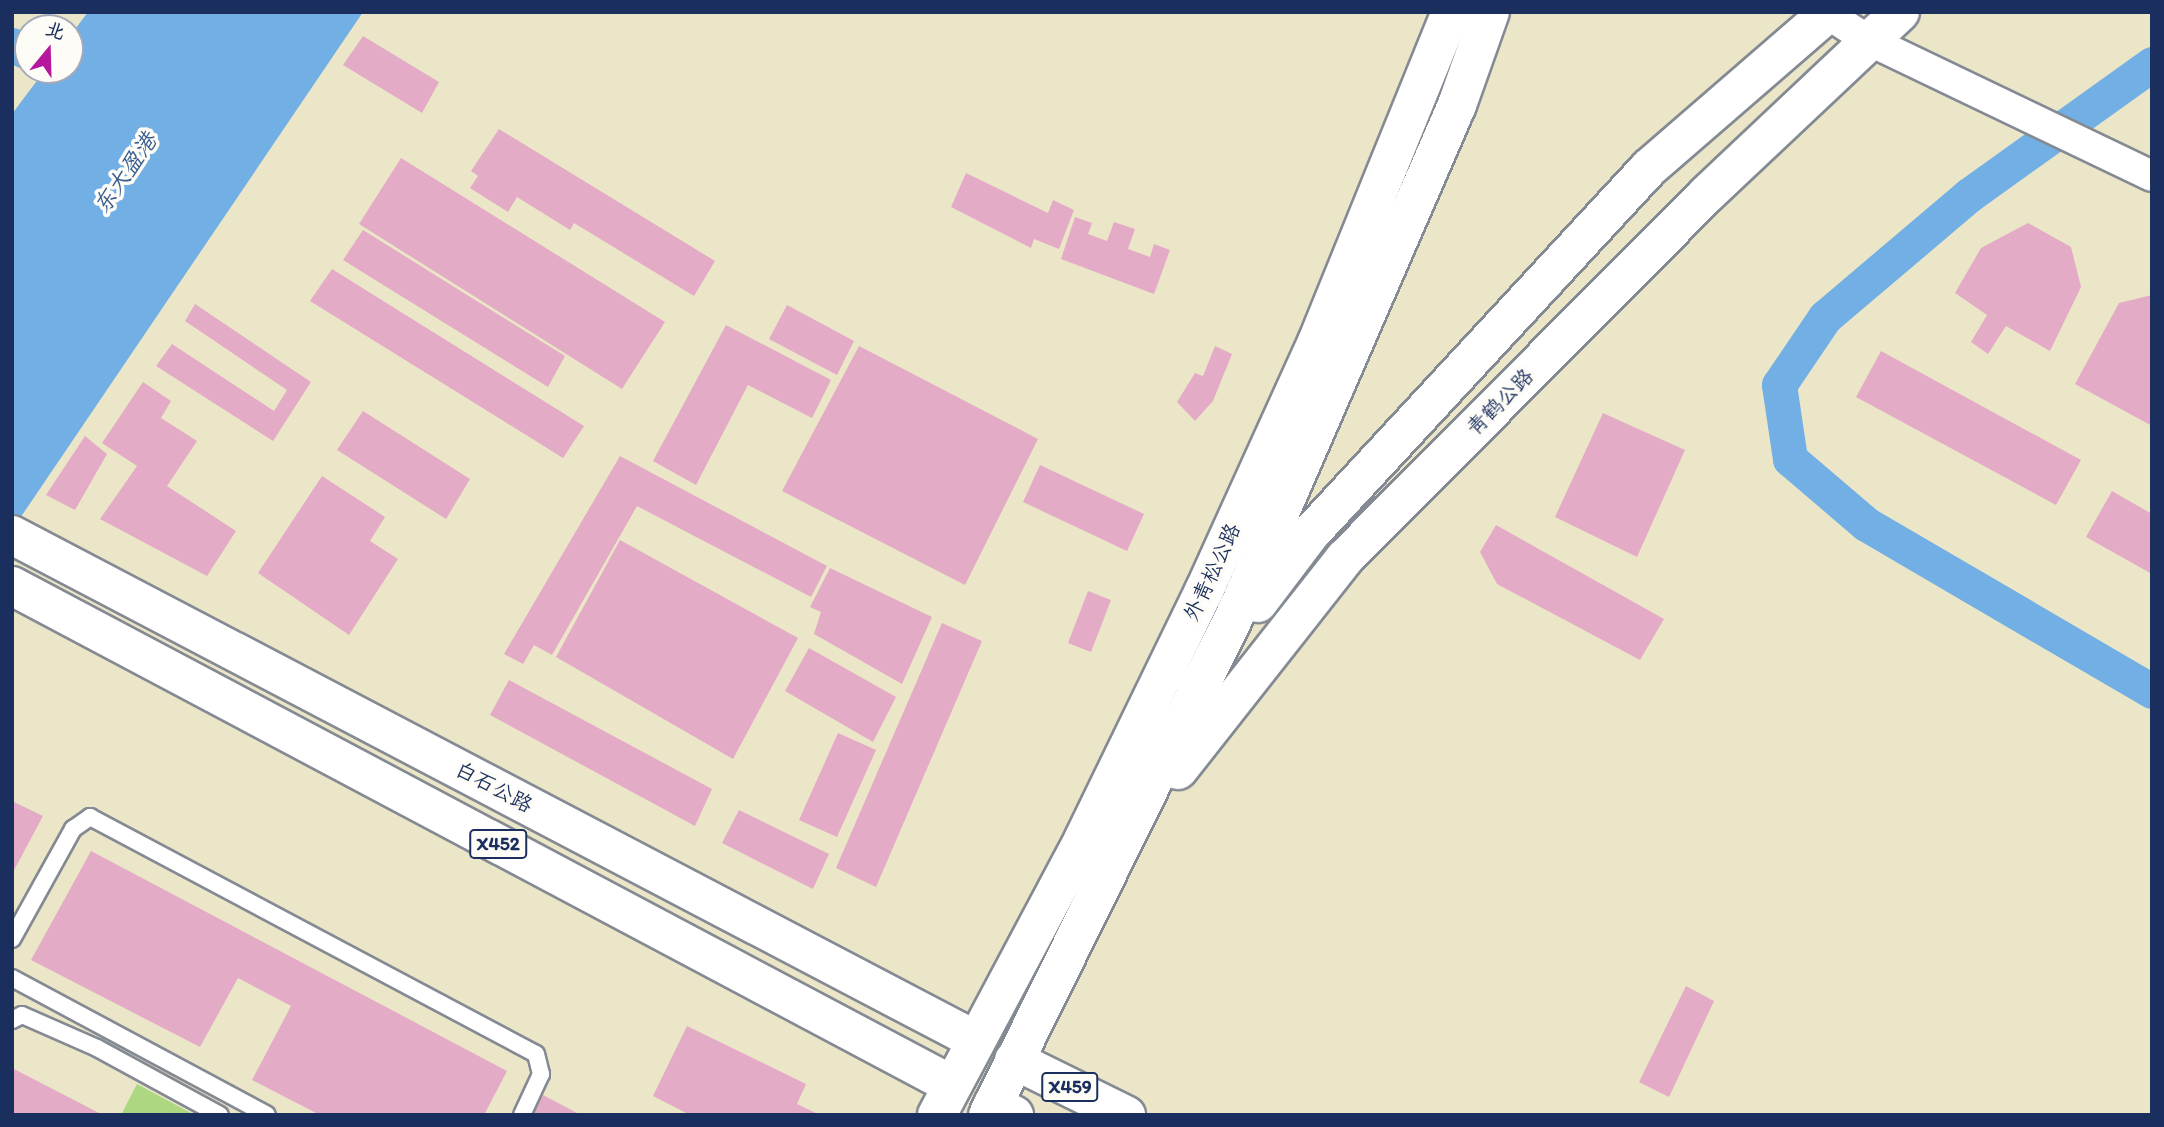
<!DOCTYPE html>
<html>
<head>
<meta charset="utf-8">
<style>
	body { margin:0 }
	#map { position:relative; width:2164px; height:1127px; overflow:hidden; background:#ece6c8; font-family:Itim,"LXGW WenKai TC",sans-serif }
	div>[style] { position:absolute }
	.green>* { inset:0; background:#aed782 }
	.water>* { inset:0; background:#71afe4 }
	.canal>* { height:35px; margin:-17.5px; padding:0 17.5px; transform-origin:17.5px; border-radius:17.5px; background:#71afe4 }
	.building>* { inset:0; background:#e3abc6 }
	.roads { filter:drop-shadow(2px 0 #848a93) drop-shadow(-2px 0 #848a93) drop-shadow(0 2px #848a93) drop-shadow(0 -2px #848a93) }
	.lane>* { height:16px; margin:-8px; padding:0 8px; transform-origin:8px; border-radius:8px; background:#fff }
	.street>* { height:30px; margin:-15px; padding:0 15px; transform-origin:15px; border-radius:15px; background:#fff }
	.secondary>* { height:38px; margin:-19px; padding:0 19px; transform-origin:19px; border-radius:19px; background:#fff }
	.primary>* { height:38px; margin:-19px; padding:0 19px; transform-origin:19px; border-radius:19px; background:#fff }
	span { translate:-50% -50%; white-space:nowrap; text-align:center; line-height:1.15; -webkit-text-stroke:7px #fdfcf7; paint-order:stroke }
	.shield-label span { padding:2px 5px; background:#fdfcf7; border:2px solid; border-radius:5px; -webkit-text-stroke-width:0 }
	.shield-label { font-size:19px; color:#1b2f5e; font-weight:700 }
	.street-label { font-size:21px; color:#1b2f5e }
	.water-label { font-size:23px; color:#395c8d; font-style:italic }
	.frame { position:absolute; inset:0; border:14px solid #1b2f5e; pointer-events:none }
	.north { position:absolute; left:14px; top:14px; width:70px; height:70px; box-sizing:border-box; background:#fdfcf7; border:2px solid #a3aaba; border-radius:50%; rotate:19deg; font-size:19px; font-weight:700; line-height:28px; text-align:center; color:#1b2f5e }
	.north::after { content:''; display:block; margin:auto; width:24px; height:32px; background:#b5179e; clip-path:polygon(50% 0,100% 100%,50% 72%,0 100%) }
</style>
</head>
<body>
<div id="map">
	<div class="green">
		<div style="clip-path:polygon(137px 1084px,195px 1115px,121px 1115px)"></div>
	</div>
	<div class="water">
		<div style="clip-path:polygon(88px 12px,363px 12px,12px 530px,12px 114px,45px 70px,70px 70px,70px 36px)"></div>
	</div>
	<div class="canal">
		<div style="left:12px;top:45px;width:17px;rotate:24deg"></div>
		<div style="left:2152px;top:64px;width:225px;rotate:144.4deg"></div>
		<div style="left:1969px;top:195px;width:189px;rotate:139.7deg"></div>
		<div style="left:1825px;top:317px;width:82px;rotate:124.1deg"></div>
		<div style="left:1779px;top:385px;width:75px;rotate:81.5deg"></div>
		<div style="left:1790px;top:459px;width:100px;rotate:40.5deg"></div>
		<div style="left:1866px;top:524px;width:331px;rotate:30.3deg"></div>
	</div>
	<div class="building">
		<div style="clip-path:polygon(363px 36px,439px 82px,422px 113px,343px 65px)"></div>
		<div style="clip-path:polygon(499px 129px,715px 261px,694px 296px,574px 223px,570px 230px,517px 197px,508px 212px,470px 188px,478px 176px,471px 171px)"></div>
		<div style="clip-path:polygon(401px 158px,665px 322px,622px 389px,359px 224px)"></div>
		<div style="clip-path:polygon(966px 173px,1048px 213px,1053px 200px,1074px 210px,1059px 249px,1034px 239px,1031px 248px,951px 207px)"></div>
		<div style="clip-path:polygon(1075px 217px,1092px 223px,1088px 234px,1107px 241px,1114px 222px,1135px 229px,1128px 249px,1150px 257px,1154px 244px,1170px 250px,1154px 294px,1061px 259px)"></div>
		<div style="clip-path:polygon(2028px 223px,2071px 247px,2081px 287px,2050px 351px,2006px 326px,1988px 354px,1971px 342px,1987px 315px,1955px 293px,1981px 248px)"></div>
		<div style="clip-path:polygon(363px 230px,565px 356px,548px 387px,343px 260px)"></div>
		<div style="clip-path:polygon(332px 269px,584px 426px,563px 458px,310px 301px)"></div>
		<div style="clip-path:polygon(2152px 295px,2152px 426px,2075px 384px,2119px 303px)"></div>
		<div style="clip-path:polygon(195px 304px,311px 382px,273px 441px,156px 366px,172px 344px,274px 411px,287px 390px,185px 321px)"></div>
		<div style="clip-path:polygon(787px 305px,854px 341px,837px 375px,769px 339px)"></div>
		<div style="clip-path:polygon(726px 325px,831px 380px,812px 418px,748px 385px,696px 485px,653px 461px)"></div>
		<div style="clip-path:polygon(859px 346px,1038px 439px,965px 585px,782px 491px)"></div>
		<div style="clip-path:polygon(1215px 346px,1232px 354px,1213px 401px,1195px 421px,1177px 402px,1195px 373px,1203px 376px)"></div>
		<div style="clip-path:polygon(1881px 351px,2081px 460px,2056px 505px,1856px 397px)"></div>
		<div style="clip-path:polygon(143px 382px,171px 401px,161px 418px,197px 441px,167px 486px,236px 531px,207px 576px,100px 519px,137px 466px,102px 443px)"></div>
		<div style="clip-path:polygon(363px 411px,470px 479px,446px 519px,337px 450px)"></div>
		<div style="clip-path:polygon(1603px 413px,1685px 450px,1637px 557px,1555px 517px)"></div>
		<div style="clip-path:polygon(85px 436px,107px 454px,75px 510px,46px 495px)"></div>
		<div style="clip-path:polygon(620px 456px,827px 566px,811px 597px,637px 506px,552px 655px,534px 645px,523px 664px,504px 654px)"></div>
		<div style="clip-path:polygon(1040px 465px,1144px 514px,1127px 551px,1023px 502px)"></div>
		<div style="clip-path:polygon(322px 476px,385px 517px,370px 541px,398px 559px,349px 635px,258px 573px)"></div>
		<div style="clip-path:polygon(2112px 491px,2152px 514px,2152px 574px,2086px 537px)"></div>
		<div style="clip-path:polygon(1496px 525px,1664px 619px,1640px 660px,1497px 584px,1480px 552px)"></div>
		<div style="clip-path:polygon(620px 540px,798px 638px,733px 759px,556px 657px)"></div>
		<div style="clip-path:polygon(830px 568px,932px 617px,902px 684px,814px 634px,821px 612px,810px 607px)"></div>
		<div style="clip-path:polygon(1088px 591px,1111px 600px,1091px 652px,1068px 643px)"></div>
		<div style="clip-path:polygon(942px 623px,982px 641px,876px 887px,836px 868px)"></div>
		<div style="clip-path:polygon(809px 648px,896px 697px,873px 742px,785px 691px)"></div>
		<div style="clip-path:polygon(509px 680px,712px 789px,695px 826px,490px 715px)"></div>
		<div style="clip-path:polygon(838px 733px,876px 750px,837px 837px,799px 820px)"></div>
		<div style="clip-path:polygon(12px 801px,43px 816px,12px 874px)"></div>
		<div style="clip-path:polygon(739px 810px,829px 854px,813px 889px,722px 843px)"></div>
		<div style="clip-path:polygon(91px 851px,507px 1071px,484px 1115px,320px 1115px,252px 1080px,291px 1006px,238px 978px,200px 1047px,31px 960px)"></div>
		<div style="clip-path:polygon(1686px 986px,1714px 1001px,1669px 1097px,1639px 1082px)"></div>
		<div style="clip-path:polygon(687px 1026px,806px 1084px,797px 1104px,820px 1115px,690px 1115px,653px 1096px)"></div>
		<div style="clip-path:polygon(12px 1068px,103px 1115px,12px 1115px)"></div>
		<div style="clip-path:polygon(543px 1095px,581px 1115px,533px 1115px)"></div>
	</div>
	<div class="roads">
		<div class="lane">
			<div style="left:12px;top:939px;width:126px;rotate:-61deg"></div>
			<div style="left:73px;top:829px;width:21px;rotate:-35deg"></div>
			<div style="left:90px;top:817px;width:505px;rotate:27.99deg"></div>
			<div style="left:536px;top:1054px;width:21px;rotate:76deg"></div>
			<div style="left:541px;top:1074px;width:45px;rotate:114.9deg"></div>
			<div style="left:12px;top:978px;width:289px;rotate:28.2deg"></div>
			<div style="left:12px;top:1020px;width:11px;rotate:-27deg"></div>
			<div style="left:22px;top:1015px;width:82px;rotate:23.7deg"></div>
			<div style="left:97px;top:1048px;width:140px;rotate:28.6deg"></div>
		</div>
		<div class="street">
			<div style="left:1825px;top:12px;width:49px;rotate:33.4deg"></div>
			<div style="left:1866px;top:39px;width:317px;rotate:25.6deg"></div>
		</div>
		<div class="secondary">
			<div style="left:1258px;top:603px;width:88px;rotate:-52.9deg"></div>
			<div style="left:1311px;top:533px;width:497px;rotate:-47.2deg"></div>
			<div style="left:1649px;top:168px;width:238px;rotate:-40.9deg"></div>
			<div style="left:1178px;top:770px;width:270px;rotate:-51.8deg"></div>
			<div style="left:1345px;top:558px;width:513px;rotate:-45.16deg"></div>
			<div style="left:1707px;top:194px;width:265px;rotate:-43.3deg"></div>
			<div style="left:937px;top:1115px;width:314px;rotate:-62deg"></div>
			<div style="left:1084px;top:838px;width:275px;rotate:-64.1deg"></div>
			<div style="left:1204px;top:591px;width:273px;rotate:-65.6deg"></div>
			<div style="left:1317px;top:342px;width:356px;rotate:-67.9deg"></div>
			<div style="left:988px;top:1115px;width:567px;rotate:-63.71deg"></div>
			<div style="left:1239px;top:607px;width:547px;rotate:-66.53deg"></div>
			<div style="left:1457px;top:105px;width:99px;rotate:-70.5deg"></div>
		</div>
		<div class="primary">
			<div style="left:12px;top:535px;width:1087px;rotate:27.67deg"></div>
			<div style="left:12px;top:586px;width:1064px;rotate:27.96deg"></div>
			<div style="left:1014px;top:1060px;width:125px;rotate:26.2deg"></div>
			<div style="left:993px;top:1104px;width:24px;rotate:28deg"></div>
		</div>
	</div>
	<div class="shield-label">
		<span style="left:498px;top:844px">X452</span>
		<span style="left:1070px;top:1087px">X459</span>
	</div>
	<div class="street-label">
		<span style="left:1500px;top:402px;rotate:-45deg">青鹤公路</span>
		<span style="left:1212px;top:572px;rotate:-65deg">外青松公路</span>
		<span style="left:494px;top:787px;rotate:28deg">白石公路</span>
	</div>
	<div class="water-label">
		<span style="left:125px;top:173px;rotate:-55deg">东大盈港</span>
	</div>
	<div class="frame"></div>
	<div class="north">北</div>
</div>
</body>
</html>
